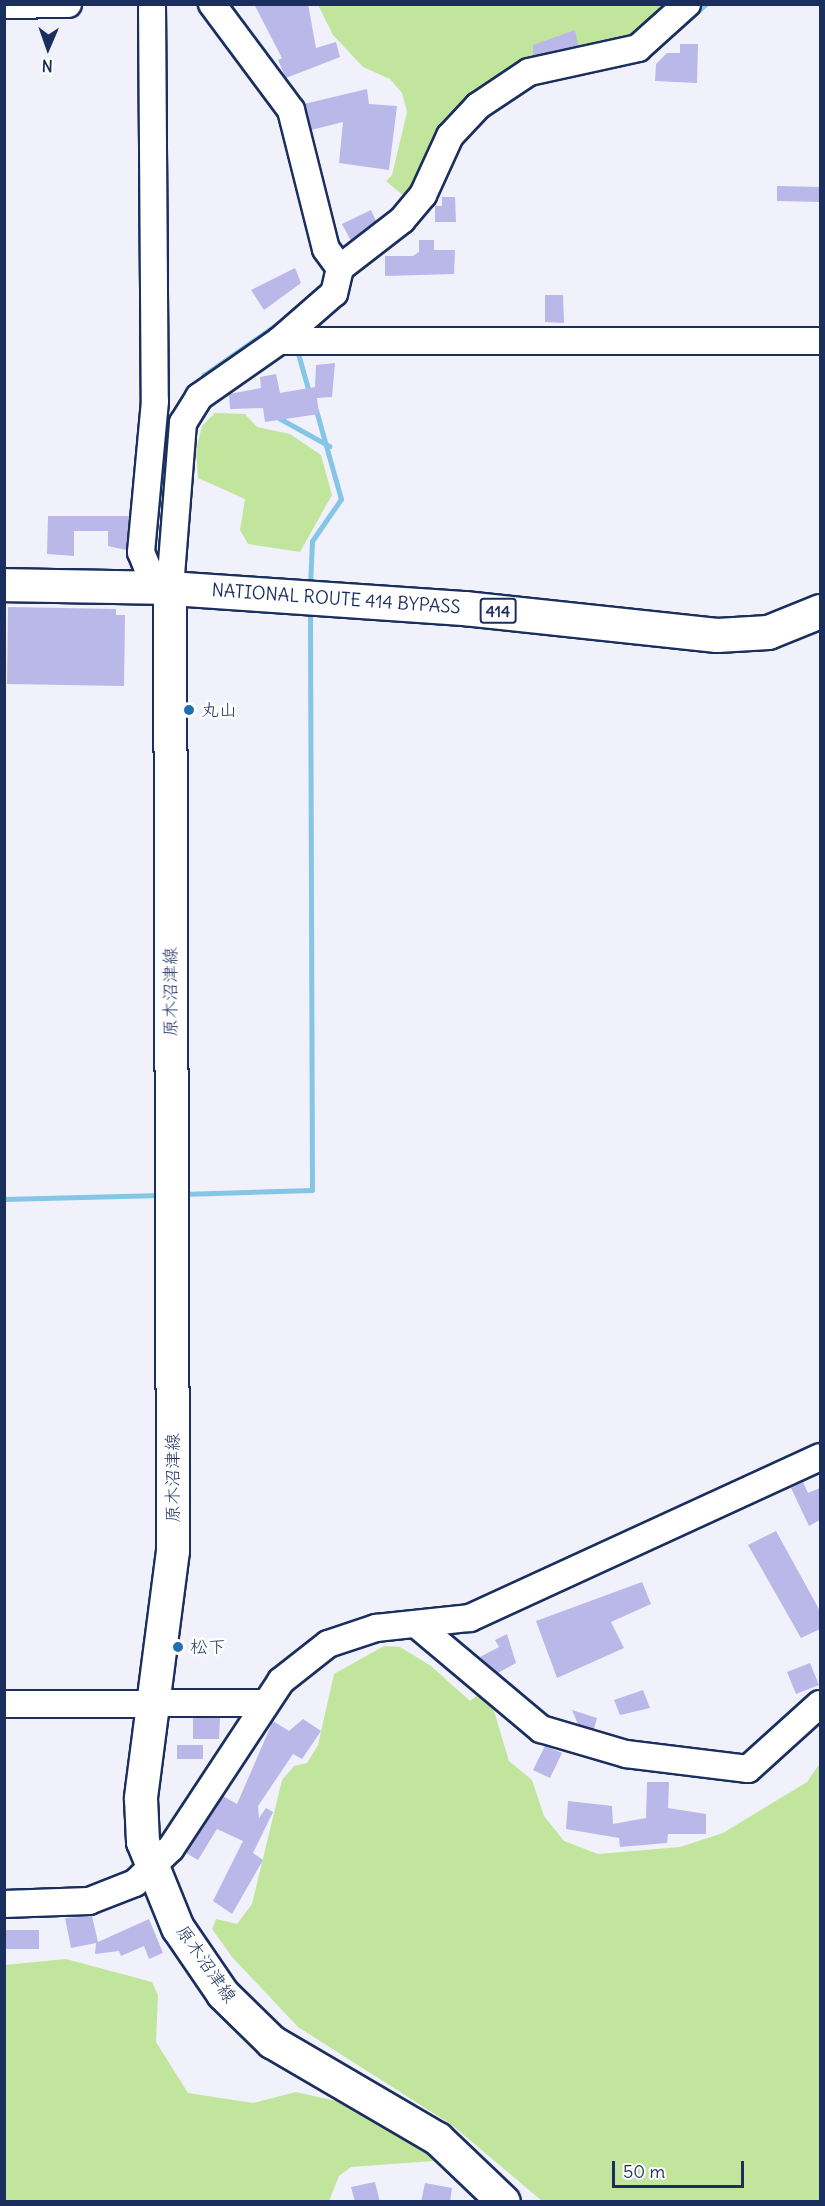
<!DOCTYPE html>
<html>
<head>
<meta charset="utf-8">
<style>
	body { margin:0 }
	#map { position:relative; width:825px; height:2206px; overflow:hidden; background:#f1f1fb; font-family:Delius,"Klee One",sans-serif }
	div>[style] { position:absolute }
	.green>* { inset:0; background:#c2e59e }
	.stream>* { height:5px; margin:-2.5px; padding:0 2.5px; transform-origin:2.5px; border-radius:2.5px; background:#85c5e5 }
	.building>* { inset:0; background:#bab7e9 }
	.roads { filter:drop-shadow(2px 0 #1b2f5e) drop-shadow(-2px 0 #1b2f5e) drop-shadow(0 2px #1b2f5e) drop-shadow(0 -2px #1b2f5e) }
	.minor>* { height:26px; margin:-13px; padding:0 13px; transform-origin:13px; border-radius:13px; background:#fff }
	.major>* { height:32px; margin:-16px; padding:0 16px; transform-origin:16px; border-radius:16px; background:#fff }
	.highway>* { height:33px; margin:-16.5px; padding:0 16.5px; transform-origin:16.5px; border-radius:16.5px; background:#fff }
	.dots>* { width:16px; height:16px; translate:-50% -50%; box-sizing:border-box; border:3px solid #fff; border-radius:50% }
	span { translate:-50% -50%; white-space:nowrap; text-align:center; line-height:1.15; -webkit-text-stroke:5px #fff; paint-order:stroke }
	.shield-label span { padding:2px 4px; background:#fff; border:2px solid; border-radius:4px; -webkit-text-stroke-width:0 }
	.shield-label { font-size:16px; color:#1b2f5e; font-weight:700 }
	.street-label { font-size:18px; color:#1b2f5e }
	.poi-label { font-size:18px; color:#1b2f5e }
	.left { translate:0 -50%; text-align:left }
	.frame { position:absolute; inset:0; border:6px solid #1b2f5e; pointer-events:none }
	.north { position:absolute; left:18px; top:18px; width:60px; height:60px; -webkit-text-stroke:4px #fff; paint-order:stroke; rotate:182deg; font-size:16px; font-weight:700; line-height:24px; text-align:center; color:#1b2f5e }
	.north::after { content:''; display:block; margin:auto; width:21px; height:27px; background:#1b2f5e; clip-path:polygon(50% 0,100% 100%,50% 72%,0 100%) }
	.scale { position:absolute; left:612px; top:2161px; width:132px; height:27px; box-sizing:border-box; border:3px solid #1b2f5e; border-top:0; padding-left:8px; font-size:18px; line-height:21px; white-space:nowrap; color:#1b2f5e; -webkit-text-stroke:4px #fff; paint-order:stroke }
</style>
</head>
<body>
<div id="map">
	<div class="green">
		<div style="clip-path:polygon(318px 5px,670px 5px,643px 33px,609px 48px,521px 64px,438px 144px,406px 198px,386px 181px,392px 175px,407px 112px,402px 93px,390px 79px,363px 67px,333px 35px)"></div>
		<div style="clip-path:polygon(215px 413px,245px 414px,257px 427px,290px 434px,321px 455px,332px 495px,300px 552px,248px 544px,240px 530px,245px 499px,198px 478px,196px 450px,202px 426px)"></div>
		<div style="clip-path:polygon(384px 1646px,400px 1647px,431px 1666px,470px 1701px,480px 1693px,494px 1711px,509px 1761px,532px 1780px,544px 1816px,564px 1841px,598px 1854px,680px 1847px,723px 1833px,807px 1782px,820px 1763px,820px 2201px,542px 2201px,452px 2125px,298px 2027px,232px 1957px,212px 1929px,216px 1919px,237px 1924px,252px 1904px,282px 1780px,294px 1766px,307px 1763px,318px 1745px,334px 1674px)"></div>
		<div style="clip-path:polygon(66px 1959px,152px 1982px,158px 1995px,156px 2042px,188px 2093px,253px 2103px,296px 2092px,345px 2103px,429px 2152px,434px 2161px,351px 2167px,339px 2176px,329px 2201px,5px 2201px,4px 1965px)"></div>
	</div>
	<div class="stream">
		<div style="left:678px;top:29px;width:38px;rotate:-42deg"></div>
		<div style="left:297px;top:350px;width:44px;rotate:74.1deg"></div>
		<div style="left:211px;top:380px;width:9px;rotate:-144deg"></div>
		<div style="left:204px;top:375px;width:105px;rotate:-34.9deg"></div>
		<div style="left:277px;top:417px;width:60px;rotate:29.1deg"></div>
		<div style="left:310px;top:585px;width:44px;rotate:-87.4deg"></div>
		<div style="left:312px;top:541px;width:51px;rotate:-55.4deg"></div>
		<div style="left:341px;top:499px;width:92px;rotate:-105.7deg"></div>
		<div style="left:182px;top:1194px;width:130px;rotate:-1.8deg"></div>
		<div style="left:312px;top:1190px;width:583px;rotate:-90.2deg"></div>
		<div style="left:4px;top:1199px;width:157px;rotate:-1.5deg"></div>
	</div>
	<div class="building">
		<div style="clip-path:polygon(254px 4px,308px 4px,316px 48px,336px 42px,340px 57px,286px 78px,278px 60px,282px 58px)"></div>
		<div style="clip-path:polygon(575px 30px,578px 46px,533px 56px,533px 45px)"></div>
		<div style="clip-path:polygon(680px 44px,698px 44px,697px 83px,655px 81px,656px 64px,667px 53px,680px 53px)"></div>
		<div style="clip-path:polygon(367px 89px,369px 104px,397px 106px,389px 170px,339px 163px,343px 122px,311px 130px,304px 104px)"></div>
		<div style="clip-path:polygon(777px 186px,820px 187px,820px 202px,777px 201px)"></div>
		<div style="clip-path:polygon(442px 197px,455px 197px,456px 222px,435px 222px,435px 206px,442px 206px)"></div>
		<div style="clip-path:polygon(371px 210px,376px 221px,351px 241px,342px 224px)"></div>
		<div style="clip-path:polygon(419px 240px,434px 240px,434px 250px,455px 250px,454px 274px,385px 276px,385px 256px,413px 256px,419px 252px)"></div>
		<div style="clip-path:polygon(295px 268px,301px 283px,264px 310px,251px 290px)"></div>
		<div style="clip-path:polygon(545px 295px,563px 295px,564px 323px,545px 322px)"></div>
		<div style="clip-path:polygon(335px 363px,332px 397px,317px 398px,319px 414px,265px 422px,263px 408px,230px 409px,229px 394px,261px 388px,260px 377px,276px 374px,280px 393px,315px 387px,316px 365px)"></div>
		<div style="clip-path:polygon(48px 516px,129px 516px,126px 550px,108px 546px,108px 531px,74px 531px,74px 556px,47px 554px)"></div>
		<div style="clip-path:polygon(8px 607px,116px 609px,116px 615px,125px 615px,124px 686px,7px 684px)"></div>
		<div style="clip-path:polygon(803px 1482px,808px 1493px,820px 1488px,820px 1520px,809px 1526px,791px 1488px)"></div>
		<div style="clip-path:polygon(776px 1531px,820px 1611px,820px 1629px,801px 1638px,748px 1545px)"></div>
		<div style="clip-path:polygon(642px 1582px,651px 1604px,611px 1622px,624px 1648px,557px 1678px,536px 1621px)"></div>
		<div style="clip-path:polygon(507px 1634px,516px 1663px,498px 1673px,480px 1657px,499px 1647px,495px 1640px)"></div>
		<div style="clip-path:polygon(810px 1663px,819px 1685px,796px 1694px,787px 1672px)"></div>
		<div style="clip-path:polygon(643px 1690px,650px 1708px,620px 1715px,614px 1700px)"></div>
		<div style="clip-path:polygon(572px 1710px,597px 1718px,594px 1729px,578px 1724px)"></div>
		<div style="clip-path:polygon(193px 1718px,220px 1718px,219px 1739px,193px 1739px)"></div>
		<div style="clip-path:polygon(303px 1719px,321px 1731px,302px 1759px,293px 1754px,258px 1806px,259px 1818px,266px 1808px,273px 1812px,253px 1853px,263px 1860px,232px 1914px,213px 1901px,243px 1841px,217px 1829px,198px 1860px,186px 1853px,223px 1796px,237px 1804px,273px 1721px,289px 1731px)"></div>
		<div style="clip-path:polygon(177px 1745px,203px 1745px,203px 1759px,177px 1759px)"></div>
		<div style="clip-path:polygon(545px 1746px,562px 1753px,550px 1778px,533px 1770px)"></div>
		<div style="clip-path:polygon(647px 1782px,669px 1782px,668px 1808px,706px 1814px,706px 1834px,668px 1834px,667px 1843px,620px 1847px,619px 1838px,566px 1829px,568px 1801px,612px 1806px,613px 1824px,646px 1818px)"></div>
		<div style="clip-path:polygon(92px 1916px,98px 1942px,149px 1919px,163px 1953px,149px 1959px,144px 1946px,121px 1956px,119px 1951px,95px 1954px,96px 1943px,71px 1948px,65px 1918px)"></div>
		<div style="clip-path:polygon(4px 1930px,39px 1930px,39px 1949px,4px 1949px)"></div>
		<div style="clip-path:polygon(375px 2182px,380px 2202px,355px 2202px,351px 2187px)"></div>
		<div style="clip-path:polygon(425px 2183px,452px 2188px,450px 2202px,421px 2202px)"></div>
	</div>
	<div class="roads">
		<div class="minor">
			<div style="left:152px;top:4px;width:397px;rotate:89.6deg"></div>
			<div style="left:155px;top:401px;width:152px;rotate:95.3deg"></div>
			<div style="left:141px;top:552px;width:18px;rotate:68deg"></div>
			<div style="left:148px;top:569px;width:29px;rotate:41deg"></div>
			<div style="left:212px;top:4px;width:132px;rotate:53.3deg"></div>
			<div style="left:291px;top:110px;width:143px;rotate:75.9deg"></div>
			<div style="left:326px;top:249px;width:24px;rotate:54deg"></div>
			<div style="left:340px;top:268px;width:26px;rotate:103deg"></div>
			<div style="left:334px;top:293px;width:73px;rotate:138.9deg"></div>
			<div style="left:4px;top:5px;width:64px;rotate:-0.9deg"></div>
			<div style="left:340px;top:268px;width:78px;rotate:-37.7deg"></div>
			<div style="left:402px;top:220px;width:33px;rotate:-50deg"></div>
			<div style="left:423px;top:195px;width:65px;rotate:-65.4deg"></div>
			<div style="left:450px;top:136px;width:41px;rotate:-47deg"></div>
			<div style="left:478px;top:106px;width:61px;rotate:-33.7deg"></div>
			<div style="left:529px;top:72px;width:112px;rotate:-12.4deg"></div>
			<div style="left:638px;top:48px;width:66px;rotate:-41.9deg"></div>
			<div style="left:170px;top:588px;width:166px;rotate:-85.5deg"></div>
			<div style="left:183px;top:423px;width:31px;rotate:-58deg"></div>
			<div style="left:199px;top:397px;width:98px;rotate:-35deg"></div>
			<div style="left:279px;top:341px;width:541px"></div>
			<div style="left:417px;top:1625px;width:162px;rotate:40deg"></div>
			<div style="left:541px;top:1729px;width:89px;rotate:16.4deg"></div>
			<div style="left:626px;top:1754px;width:123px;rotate:7deg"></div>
			<div style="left:748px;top:1769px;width:97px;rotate:-42.1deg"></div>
			<div style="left:4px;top:1704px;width:260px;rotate:-0.2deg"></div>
			<div style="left:4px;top:1904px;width:85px;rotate:-2deg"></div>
			<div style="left:89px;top:1901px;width:49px;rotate:-21.4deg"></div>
			<div style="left:135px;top:1883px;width:50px;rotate:-44.2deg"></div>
			<div style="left:171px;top:1848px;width:200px;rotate:-56.6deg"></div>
			<div style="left:281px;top:1681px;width:60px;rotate:-38.2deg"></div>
			<div style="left:328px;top:1644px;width:51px;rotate:-18.4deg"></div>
			<div style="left:376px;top:1628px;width:95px;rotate:-6.1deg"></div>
			<div style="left:470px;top:1618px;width:385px;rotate:-24.7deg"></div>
		</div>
		<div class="major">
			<div style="left:4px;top:585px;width:166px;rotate:1deg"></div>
			<div style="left:170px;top:588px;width:963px;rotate:89.82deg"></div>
			<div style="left:173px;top:1551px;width:250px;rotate:97.4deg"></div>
			<div style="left:141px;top:1799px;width:43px;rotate:87.3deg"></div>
			<div style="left:143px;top:1842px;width:93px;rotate:67.9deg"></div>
			<div style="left:178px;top:1928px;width:80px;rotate:55.7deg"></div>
			<div style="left:223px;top:1994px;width:69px;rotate:44.4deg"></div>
			<div style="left:272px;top:2042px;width:192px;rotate:30.3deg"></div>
			<div style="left:438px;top:2139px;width:91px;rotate:43.7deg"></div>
		</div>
		<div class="highway">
			<div style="left:170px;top:588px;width:295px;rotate:3.9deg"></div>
			<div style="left:464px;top:608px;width:254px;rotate:6.1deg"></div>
			<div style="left:717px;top:635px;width:51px;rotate:-3.4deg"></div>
			<div style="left:768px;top:632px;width:56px;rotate:-22deg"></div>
		</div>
	</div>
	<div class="dots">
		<div style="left:189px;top:710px;background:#1f6fb2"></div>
		<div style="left:178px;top:1647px;background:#1f6fb2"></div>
	</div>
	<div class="shield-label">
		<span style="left:498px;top:611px">414</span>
	</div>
	<div class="street-label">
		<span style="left:336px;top:599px;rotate:4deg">NATIONAL ROUTE 414 BYPASS</span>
		<span style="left:171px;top:992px;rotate:-90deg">原木沼津線</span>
		<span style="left:173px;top:1478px;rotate:-90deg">原木沼津線</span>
		<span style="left:206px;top:1964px;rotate:55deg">原木沼津線</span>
	</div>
	<div class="poi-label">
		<span class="left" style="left:201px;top:710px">丸山</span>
		<span class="left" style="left:190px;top:1647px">松下</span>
	</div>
	<div class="frame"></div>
	<div class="north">N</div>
	<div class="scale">50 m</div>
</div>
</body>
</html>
